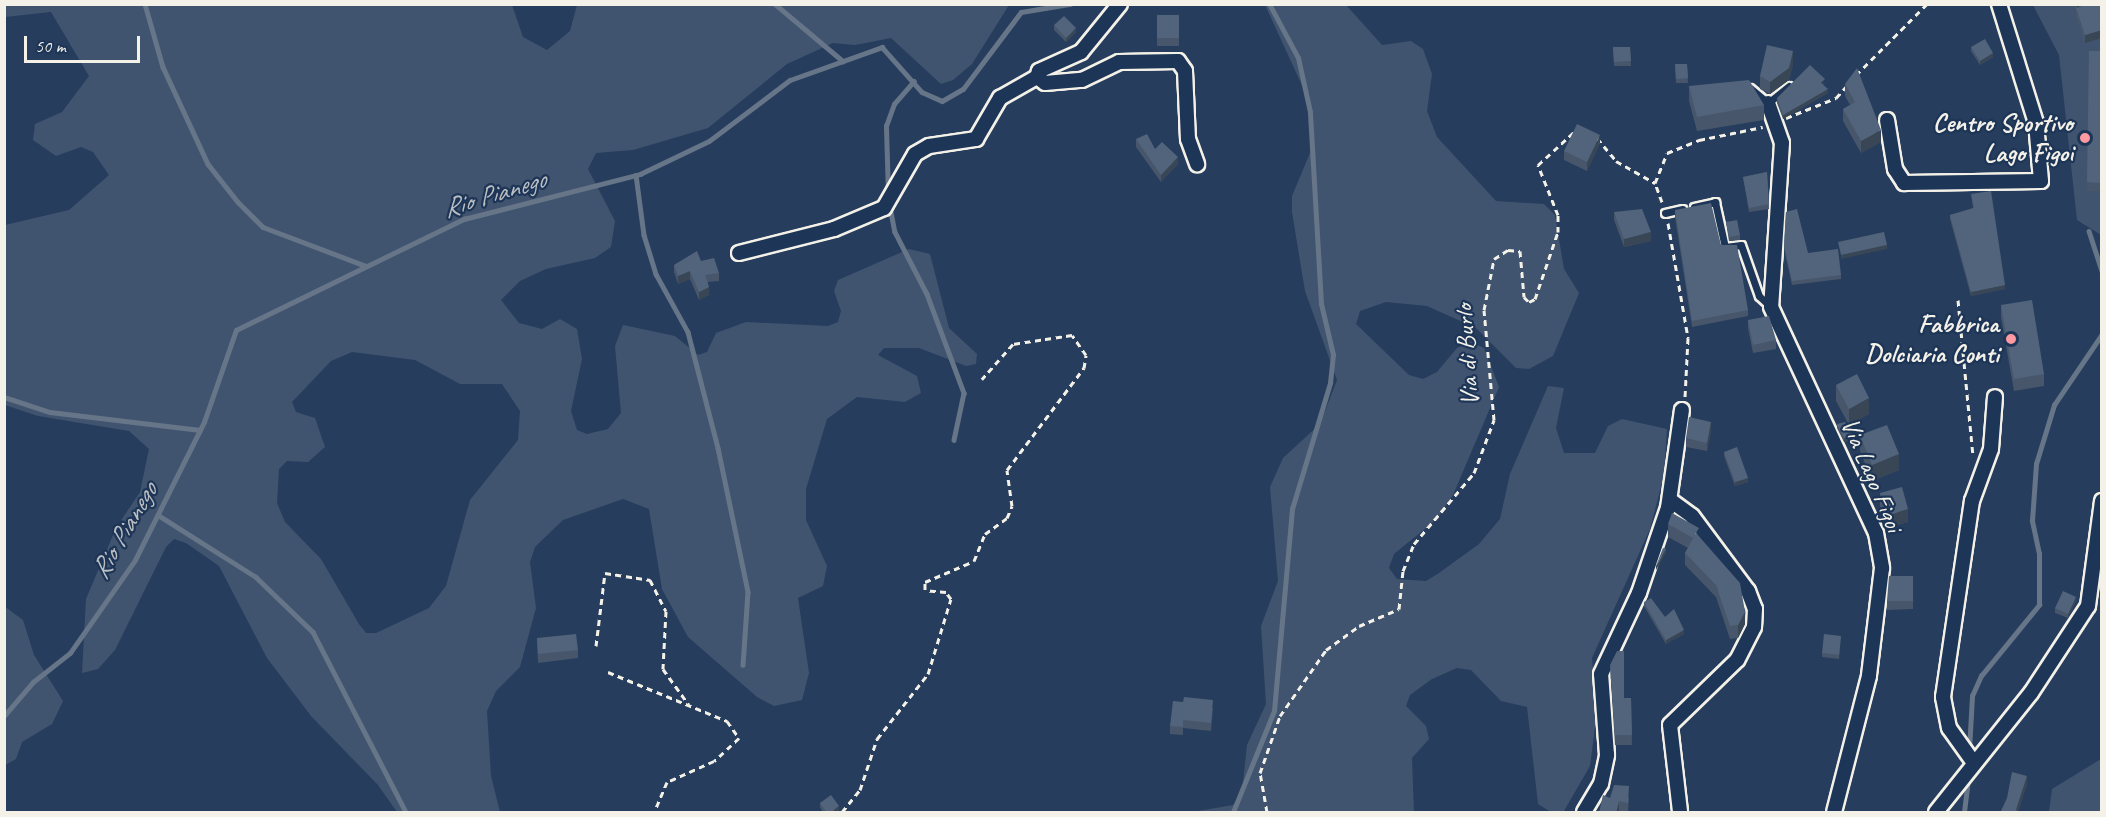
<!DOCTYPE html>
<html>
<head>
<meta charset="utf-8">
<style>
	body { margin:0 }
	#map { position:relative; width:2106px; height:817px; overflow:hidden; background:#263d5d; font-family:Caveat,sans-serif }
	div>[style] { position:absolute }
	.green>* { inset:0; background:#40546f }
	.stream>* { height:4.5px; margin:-2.25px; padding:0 2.25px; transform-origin:2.25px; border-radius:2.25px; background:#677588 }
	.path>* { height:3px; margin-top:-1.5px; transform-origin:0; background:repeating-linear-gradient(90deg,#f4f1e8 0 6px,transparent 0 10.5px) }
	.roads { filter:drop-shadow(2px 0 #f4f1e8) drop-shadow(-2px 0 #f4f1e8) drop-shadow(0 2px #f4f1e8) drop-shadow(0 -2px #f4f1e8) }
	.lane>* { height:7px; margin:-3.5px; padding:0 3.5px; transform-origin:3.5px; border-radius:3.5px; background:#1d3557 }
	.street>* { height:14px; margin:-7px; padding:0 7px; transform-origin:7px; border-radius:7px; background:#1d3557 }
	.wall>* { inset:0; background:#47566a }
	.shaded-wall>* { inset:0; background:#394656 }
	.building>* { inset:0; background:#52647b }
	.dots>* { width:16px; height:16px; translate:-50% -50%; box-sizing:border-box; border:3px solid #1d3557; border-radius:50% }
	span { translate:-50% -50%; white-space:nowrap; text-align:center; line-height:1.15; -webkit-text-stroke:4.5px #1d3557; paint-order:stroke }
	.poi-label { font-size:26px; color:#f4f1e8; font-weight:700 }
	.right { translate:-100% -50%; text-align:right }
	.street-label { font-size:26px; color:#f4f1e8 }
	.water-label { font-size:27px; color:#bcbfc2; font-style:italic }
	.frame { position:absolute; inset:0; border:6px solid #f4f1e8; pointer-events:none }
	.scale { position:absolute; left:24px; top:36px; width:116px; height:27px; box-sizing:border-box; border:3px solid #f4f1e8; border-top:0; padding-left:8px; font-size:18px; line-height:21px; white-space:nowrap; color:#f4f1e8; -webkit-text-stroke:4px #1d3557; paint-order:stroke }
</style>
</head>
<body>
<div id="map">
	<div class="green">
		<div style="clip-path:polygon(evenodd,5px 4px,512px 5px,523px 37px,547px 50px,570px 31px,577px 5px,1009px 5px,972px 64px,953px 80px,941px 84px,891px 38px,855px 45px,833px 43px,787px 64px,708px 128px,633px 150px,596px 153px,588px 169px,615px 221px,611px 247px,595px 258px,546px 269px,520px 281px,501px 300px,519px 323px,542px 329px,560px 319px,577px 329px,582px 359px,571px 411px,577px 430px,587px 434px,608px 429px,621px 413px,615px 346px,623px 325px,675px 336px,698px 355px,707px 352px,716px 333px,746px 322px,828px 326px,838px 322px,841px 311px,834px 291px,838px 280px,909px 249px,930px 254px,949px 328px,977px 354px,976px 364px,966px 366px,919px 348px,884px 348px,878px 355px,917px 376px,921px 393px,905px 402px,857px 397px,827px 419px,806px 489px,806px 520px,827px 566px,823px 586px,798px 598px,809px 673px,802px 700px,774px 706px,757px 697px,688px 637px,662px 589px,649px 509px,623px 499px,563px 520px,535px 547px,530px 562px,536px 608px,520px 667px,496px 691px,487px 711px,491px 776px,500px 812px,397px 812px,378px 785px,311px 716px,267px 658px,219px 566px,186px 543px,174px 539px,166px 547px,115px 650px,98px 669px,82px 673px,86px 599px,116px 528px,140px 492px,149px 449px,129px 431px,38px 416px,5px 405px,5px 225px,69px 210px,109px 175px,93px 152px,81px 147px,56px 156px,33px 140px,35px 124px,62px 112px,89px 76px,51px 12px,5px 17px,5px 4px,352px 352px,415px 360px,460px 384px,502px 384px,520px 411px,518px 440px,470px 500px,446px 586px,429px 608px,376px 633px,366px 633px,359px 624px,321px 559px,285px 522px,277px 503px,279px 469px,287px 461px,308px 462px,325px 447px,315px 418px,296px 412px,292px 402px,331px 361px,352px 352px)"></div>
		<div style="clip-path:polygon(1265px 5px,1346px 5px,1382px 45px,1411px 41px,1423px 49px,1432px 74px,1427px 111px,1437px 137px,1496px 201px,1544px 204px,1555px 215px,1564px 269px,1579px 293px,1553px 356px,1529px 369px,1516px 368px,1476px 328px,1427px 306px,1386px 302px,1360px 311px,1356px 324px,1409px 375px,1423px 379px,1437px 372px,1457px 348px,1471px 342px,1484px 348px,1499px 387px,1453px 495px,1437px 519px,1394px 554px,1389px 568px,1397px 579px,1426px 581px,1439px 573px,1479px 544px,1500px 519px,1510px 474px,1548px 386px,1564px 388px,1556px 428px,1564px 453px,1595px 453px,1608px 426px,1622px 419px,1667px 429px,1664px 475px,1650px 529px,1592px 658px,1597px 712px,1590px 766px,1564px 811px,1551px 812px,1538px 804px,1527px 707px,1501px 701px,1471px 670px,1457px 668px,1432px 679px,1410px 695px,1406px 706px,1426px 726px,1429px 739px,1412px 758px,1414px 812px,1192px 812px,1233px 805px,1242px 792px,1247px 745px,1266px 704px,1261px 626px,1278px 581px,1270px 487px,1283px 458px,1320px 424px,1337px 380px,1305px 291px,1292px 212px,1292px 196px,1310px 153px,1311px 105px)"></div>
		<div style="clip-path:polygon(2033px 5px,2101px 5px,2101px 235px,2077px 220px,2059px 55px)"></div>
		<div style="clip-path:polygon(4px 606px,23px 620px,34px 655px,63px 701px,52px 724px,22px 742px,16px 759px,5px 765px)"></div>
		<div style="clip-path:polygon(2101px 759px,2101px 812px,2049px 812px,2052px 789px)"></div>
	</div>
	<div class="stream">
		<div style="left:145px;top:4px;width:66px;rotate:74.1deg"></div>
		<div style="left:163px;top:67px;width:107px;rotate:65.1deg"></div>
		<div style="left:208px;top:164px;width:48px;rotate:51.7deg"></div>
		<div style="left:238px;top:202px;width:35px;rotate:45deg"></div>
		<div style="left:263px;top:227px;width:110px;rotate:20.7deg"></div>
		<div style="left:775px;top:4px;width:89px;rotate:40deg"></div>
		<div style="left:636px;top:175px;width:61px;rotate:82.4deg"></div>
		<div style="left:644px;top:235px;width:41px;rotate:72.9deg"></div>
		<div style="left:656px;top:274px;width:66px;rotate:61.1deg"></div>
		<div style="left:688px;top:332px;width:120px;rotate:75.5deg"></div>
		<div style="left:718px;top:448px;width:147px;rotate:78.2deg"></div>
		<div style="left:748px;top:592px;width:73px;rotate:93.9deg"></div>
		<div style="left:888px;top:195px;width:69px;rotate:-91.7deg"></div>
		<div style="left:886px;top:126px;width:23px;rotate:-70deg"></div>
		<div style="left:894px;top:104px;width:30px;rotate:-49deg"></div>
		<div style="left:890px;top:207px;width:25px;rotate:79deg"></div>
		<div style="left:895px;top:232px;width:70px;rotate:62.7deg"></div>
		<div style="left:927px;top:294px;width:106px;rotate:69.5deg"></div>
		<div style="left:964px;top:393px;width:48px;rotate:102deg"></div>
		<div style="left:2089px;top:231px;width:42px;rotate:72deg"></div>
		<div style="left:4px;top:397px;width:48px;rotate:18.1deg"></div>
		<div style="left:50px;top:412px;width:151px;rotate:6.8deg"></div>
		<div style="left:158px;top:515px;width:116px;rotate:32.3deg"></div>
		<div style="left:256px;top:577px;width:79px;rotate:44deg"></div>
		<div style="left:313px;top:632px;width:203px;rotate:62.7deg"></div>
		<div style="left:4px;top:716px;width:45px;rotate:-49.5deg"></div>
		<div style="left:33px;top:682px;width:47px;rotate:-38.1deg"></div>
		<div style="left:70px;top:653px;width:113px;rotate:-55deg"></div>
		<div style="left:135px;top:560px;width:154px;rotate:-63.4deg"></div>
		<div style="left:204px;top:422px;width:97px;rotate:-70.8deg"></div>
		<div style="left:236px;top:330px;width:254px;rotate:-26deg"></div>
		<div style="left:464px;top:219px;width:182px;rotate:-14.3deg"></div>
		<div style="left:640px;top:174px;width:76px;rotate:-25.6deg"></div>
		<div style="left:709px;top:141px;width:101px;rotate:-37deg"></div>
		<div style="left:790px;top:80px;width:98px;rotate:-19.7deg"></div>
		<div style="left:882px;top:47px;width:60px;rotate:48.4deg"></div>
		<div style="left:922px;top:92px;width:22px;rotate:24deg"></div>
		<div style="left:942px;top:101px;width:24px;rotate:-30deg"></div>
		<div style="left:963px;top:89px;width:96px;rotate:-53deg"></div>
		<div style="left:1021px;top:12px;width:50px;rotate:-9.3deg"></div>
		<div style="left:1969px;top:750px;width:54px;rotate:-86.8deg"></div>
		<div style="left:1972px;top:696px;width:22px;rotate:-66deg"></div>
		<div style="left:1981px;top:676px;width:92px;rotate:-50.8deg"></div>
		<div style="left:2039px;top:605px;width:51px;rotate:-90deg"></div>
		<div style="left:2039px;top:554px;width:34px;rotate:-102deg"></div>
		<div style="left:2032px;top:521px;width:57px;rotate:-86deg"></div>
		<div style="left:2036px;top:464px;width:62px;rotate:-73deg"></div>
		<div style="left:2054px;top:405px;width:86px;rotate:-55.9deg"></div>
		<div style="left:1233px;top:812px;width:109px;rotate:-67.9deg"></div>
		<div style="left:1274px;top:711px;width:203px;rotate:-84.9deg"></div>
		<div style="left:1292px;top:509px;width:132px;rotate:-73.2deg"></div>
		<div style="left:1330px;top:383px;width:28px;rotate:-84deg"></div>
		<div style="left:1333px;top:355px;width:52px;rotate:-103.2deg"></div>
		<div style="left:1321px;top:304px;width:192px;rotate:-93.3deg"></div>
		<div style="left:1310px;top:112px;width:55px;rotate:-102.5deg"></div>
		<div style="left:1298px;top:58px;width:61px;rotate:-118.2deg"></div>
		<div style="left:1964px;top:812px;width:32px;rotate:-83deg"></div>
	</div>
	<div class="path">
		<div style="left:1856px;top:75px;width:100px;rotate:-45deg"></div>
		<div style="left:1786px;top:118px;width:54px;rotate:-21.8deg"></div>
		<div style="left:1836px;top:98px;width:15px;rotate:-48deg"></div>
		<div style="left:1597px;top:138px;width:30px;rotate:50deg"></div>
		<div style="left:1616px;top:161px;width:45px;rotate:29.4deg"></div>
		<div style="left:1662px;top:202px;width:20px;rotate:-110deg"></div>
		<div style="left:1655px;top:183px;width:32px;rotate:-68deg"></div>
		<div style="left:1667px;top:153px;width:35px;rotate:-22deg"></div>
		<div style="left:1699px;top:140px;width:65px;rotate:-11.5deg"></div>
		<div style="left:1668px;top:223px;width:117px;rotate:80.1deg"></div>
		<div style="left:1688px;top:338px;width:59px;rotate:92.9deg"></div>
		<div style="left:1958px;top:300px;width:156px;rotate:84.5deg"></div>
		<div style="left:596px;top:646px;width:74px;rotate:-83deg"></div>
		<div style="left:605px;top:573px;width:46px;rotate:8.8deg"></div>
		<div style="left:650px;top:580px;width:35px;rotate:63deg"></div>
		<div style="left:666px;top:611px;width:58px;rotate:93deg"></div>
		<div style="left:663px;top:669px;width:44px;rotate:54.2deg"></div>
		<div style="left:608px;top:672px;width:129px;rotate:22.4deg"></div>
		<div style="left:727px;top:721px;width:21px;rotate:55deg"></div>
		<div style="left:739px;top:738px;width:34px;rotate:137deg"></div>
		<div style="left:714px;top:761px;width:51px;rotate:155.9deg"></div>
		<div style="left:667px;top:782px;width:33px;rotate:113deg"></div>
		<div style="left:842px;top:812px;width:28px;rotate:-51deg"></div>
		<div style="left:860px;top:790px;width:54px;rotate:-71.6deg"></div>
		<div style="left:877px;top:739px;width:83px;rotate:-51.9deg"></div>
		<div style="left:928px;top:674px;width:78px;rotate:-73deg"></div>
		<div style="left:951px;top:599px;width:9px;rotate:-126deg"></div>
		<div style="left:946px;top:592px;width:21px;rotate:-175deg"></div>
		<div style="left:925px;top:590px;width:8px;rotate:-90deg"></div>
		<div style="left:925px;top:582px;width:53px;rotate:-23.2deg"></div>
		<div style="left:974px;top:561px;width:29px;rotate:-68deg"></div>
		<div style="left:985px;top:534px;width:27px;rotate:-36deg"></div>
		<div style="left:1007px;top:518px;width:13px;rotate:-67deg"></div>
		<div style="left:1012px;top:506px;width:36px;rotate:-98deg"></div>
		<div style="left:1007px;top:470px;width:128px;rotate:-53deg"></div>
		<div style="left:1084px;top:368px;width:13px;rotate:-81deg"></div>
		<div style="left:1086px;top:355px;width:24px;rotate:-125deg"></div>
		<div style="left:1072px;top:335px;width:60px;rotate:171.3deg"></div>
		<div style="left:1013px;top:344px;width:47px;rotate:131.5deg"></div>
		<div style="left:1267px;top:812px;width:40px;rotate:-100deg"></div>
		<div style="left:1260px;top:773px;width:60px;rotate:-70.7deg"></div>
		<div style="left:1280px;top:716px;width:80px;rotate:-55.1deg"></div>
		<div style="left:1326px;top:650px;width:41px;rotate:-36deg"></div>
		<div style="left:1359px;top:626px;width:43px;rotate:-23deg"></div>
		<div style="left:1399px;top:609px;width:38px;rotate:-84deg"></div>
		<div style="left:1403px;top:571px;width:29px;rotate:-68deg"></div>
		<div style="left:1414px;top:544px;width:93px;rotate:-49.8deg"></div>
		<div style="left:1474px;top:473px;width:57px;rotate:-69.3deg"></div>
		<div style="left:1494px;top:420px;width:110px;rotate:-95.2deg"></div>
		<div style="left:1484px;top:310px;width:52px;rotate:-78.9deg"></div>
		<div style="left:1494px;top:259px;width:17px;rotate:-33deg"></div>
		<div style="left:1508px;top:250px;width:12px;rotate:5deg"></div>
		<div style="left:1520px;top:251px;width:46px;rotate:85deg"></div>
		<div style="left:1524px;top:297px;width:7px;rotate:45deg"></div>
		<div style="left:1529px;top:302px;width:7px;rotate:-27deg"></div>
		<div style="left:1535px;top:299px;width:71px;rotate:-71.1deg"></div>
		<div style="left:1558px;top:232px;width:17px;rotate:-90deg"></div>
		<div style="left:1558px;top:215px;width:54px;rotate:-111.8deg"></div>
		<div style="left:1538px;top:165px;width:49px;rotate:-42.5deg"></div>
	</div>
	<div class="roads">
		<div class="lane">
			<div style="left:1750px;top:88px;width:23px;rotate:40deg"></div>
			<div style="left:1768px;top:103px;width:27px;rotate:-39deg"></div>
			<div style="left:1694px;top:207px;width:22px;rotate:-13deg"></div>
			<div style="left:1715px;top:202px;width:46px;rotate:77.5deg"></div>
			<div style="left:1725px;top:247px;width:16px;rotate:-7deg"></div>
			<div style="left:1741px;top:245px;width:54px;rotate:70.6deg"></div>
			<div style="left:1759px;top:296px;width:15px;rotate:42deg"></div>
			<div style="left:1665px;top:213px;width:18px;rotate:-13deg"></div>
		</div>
		<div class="street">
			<div style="left:1120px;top:4px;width:62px;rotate:129.1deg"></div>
			<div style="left:1081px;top:52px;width:46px;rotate:155.7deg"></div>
			<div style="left:1039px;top:71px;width:6px;rotate:108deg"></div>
			<div style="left:1037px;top:77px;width:10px;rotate:37deg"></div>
			<div style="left:1045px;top:83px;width:37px;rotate:-5deg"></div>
			<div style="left:1082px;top:80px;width:41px;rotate:-25.9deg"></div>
			<div style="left:1119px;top:62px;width:59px;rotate:-1deg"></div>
			<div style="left:1178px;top:61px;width:12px;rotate:55deg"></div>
			<div style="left:1185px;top:71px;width:68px;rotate:87.5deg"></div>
			<div style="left:1188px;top:139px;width:27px;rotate:70deg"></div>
			<div style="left:1768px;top:103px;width:42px;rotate:70.7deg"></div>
			<div style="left:1782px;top:143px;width:164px;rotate:93.8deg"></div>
			<div style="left:1771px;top:307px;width:249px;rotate:65.1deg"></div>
			<div style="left:1876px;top:533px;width:36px;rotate:80deg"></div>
			<div style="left:1882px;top:568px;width:109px;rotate:96.9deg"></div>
			<div style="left:1869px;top:676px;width:140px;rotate:104.4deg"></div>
			<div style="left:1887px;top:120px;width:50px;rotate:80.7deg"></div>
			<div style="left:1895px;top:169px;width:17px;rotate:57deg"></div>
			<div style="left:1904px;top:183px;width:137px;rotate:-0.8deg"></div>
			<div style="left:2041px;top:181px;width:58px;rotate:-94.9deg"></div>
			<div style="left:2036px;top:123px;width:125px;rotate:-107.3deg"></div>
			<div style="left:739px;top:253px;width:98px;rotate:-14.2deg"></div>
			<div style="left:834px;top:229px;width:54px;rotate:-22.8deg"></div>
			<div style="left:884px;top:208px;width:62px;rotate:-60.1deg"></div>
			<div style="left:915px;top:154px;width:16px;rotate:-30deg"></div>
			<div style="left:929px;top:146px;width:48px;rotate:-8.5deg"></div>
			<div style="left:976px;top:139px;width:48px;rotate:-59.7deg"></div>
			<div style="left:1000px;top:98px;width:43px;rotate:-29.6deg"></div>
			<div style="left:1670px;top:500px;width:27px;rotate:36deg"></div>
			<div style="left:1692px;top:516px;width:94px;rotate:53.3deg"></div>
			<div style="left:1748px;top:591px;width:19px;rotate:69deg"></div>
			<div style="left:1755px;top:609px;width:18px;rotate:93deg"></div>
			<div style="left:1754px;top:627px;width:37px;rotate:117deg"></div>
			<div style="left:1737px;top:660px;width:93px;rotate:135.9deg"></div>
			<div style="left:1670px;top:725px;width:88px;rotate:83.4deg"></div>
			<div style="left:1974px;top:763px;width:43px;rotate:-125.5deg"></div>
			<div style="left:1949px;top:728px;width:32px;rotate:-101deg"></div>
			<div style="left:1943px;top:697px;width:198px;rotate:-81.6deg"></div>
			<div style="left:1972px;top:501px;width:55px;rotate:-69.9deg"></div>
			<div style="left:1991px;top:449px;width:52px;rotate:-85.6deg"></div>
			<div style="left:1584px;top:812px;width:33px;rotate:-59deg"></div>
			<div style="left:1601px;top:784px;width:30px;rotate:-78deg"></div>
			<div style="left:1607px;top:755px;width:81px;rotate:-94.2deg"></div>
			<div style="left:1601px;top:674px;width:89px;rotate:-64.9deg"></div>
			<div style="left:1639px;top:593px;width:90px;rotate:-71.2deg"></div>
			<div style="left:1668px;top:508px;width:99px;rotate:-81.9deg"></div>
			<div style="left:1936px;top:812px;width:152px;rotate:-51.4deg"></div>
			<div style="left:2031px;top:693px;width:104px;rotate:-56.8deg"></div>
			<div style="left:2088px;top:606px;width:106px;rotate:-82.4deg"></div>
		</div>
	</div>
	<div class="wall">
		<div style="clip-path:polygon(2073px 4px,2084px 4px,2081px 7px,2102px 4px,2102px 38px,2085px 43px,2076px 16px,2076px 9px)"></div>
		<div style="clip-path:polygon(1157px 15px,1179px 15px,1179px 46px,1157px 46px)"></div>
		<div style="clip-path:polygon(1054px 25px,1076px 32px,1066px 42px,1054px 30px)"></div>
		<div style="clip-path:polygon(1613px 47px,1630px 47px,1631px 66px,1614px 66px)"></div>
		<div style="clip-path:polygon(1971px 47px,1993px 57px,1980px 65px,1971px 51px)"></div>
		<div style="clip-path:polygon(2089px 51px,2102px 51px,2102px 191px,2087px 191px)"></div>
		<div style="clip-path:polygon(1675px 64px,1687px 64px,1688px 83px,1676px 83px)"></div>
		<div style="clip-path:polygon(1793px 64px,1789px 80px,1770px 94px,1760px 89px,1760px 76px)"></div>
		<div style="clip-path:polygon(1825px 83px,1823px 85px,1828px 93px,1783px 119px,1777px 103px,1777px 98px)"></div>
		<div style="clip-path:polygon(1845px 84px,1881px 142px,1861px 153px,1843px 121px,1843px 109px,1850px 105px,1845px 96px)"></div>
		<div style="clip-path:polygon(1689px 86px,1764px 105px,1764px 120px,1697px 131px,1689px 101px)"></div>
		<div style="clip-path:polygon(1136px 139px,1155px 149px,1178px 164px,1161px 182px,1136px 147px)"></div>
		<div style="clip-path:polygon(1600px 143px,1587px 171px,1564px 160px,1564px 151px)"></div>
		<div style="clip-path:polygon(1767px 172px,1769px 209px,1749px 212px,1743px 177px)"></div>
		<div style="clip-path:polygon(1971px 194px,2005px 289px,1971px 296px,1950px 219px,1950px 215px,1973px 208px)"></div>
		<div style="clip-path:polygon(1675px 210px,1721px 245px,1748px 310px,1748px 316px,1692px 327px,1675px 217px)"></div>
		<div style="clip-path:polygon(1614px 212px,1651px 241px,1624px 247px,1614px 220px)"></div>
		<div style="clip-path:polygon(1786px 212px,1808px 253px,1841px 275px,1841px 279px,1792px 285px,1784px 249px)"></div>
		<div style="clip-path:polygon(1726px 222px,1740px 235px,1740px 240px,1729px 241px)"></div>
		<div style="clip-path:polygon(674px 265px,719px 273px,719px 281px,708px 282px,709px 295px,699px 300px,690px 279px,678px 284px,674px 272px)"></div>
		<div style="clip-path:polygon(2001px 305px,2044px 374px,2044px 386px,2014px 391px,2001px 317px)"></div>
		<div style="clip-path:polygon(1748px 320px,1776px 340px,1776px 349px,1753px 353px,1748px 328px)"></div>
		<div style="clip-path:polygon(1836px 385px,1869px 414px,1849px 425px,1836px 401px)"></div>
		<div style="clip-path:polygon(1837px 424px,1853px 440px,1844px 442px,1837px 428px)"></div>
		<div style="clip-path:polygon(1711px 431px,1707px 451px,1686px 447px,1686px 438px)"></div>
		<div style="clip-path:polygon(1860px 435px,1899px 470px,1872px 481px,1860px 451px)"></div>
		<div style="clip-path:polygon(1724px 452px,1748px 482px,1735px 486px,1724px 456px)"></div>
		<div style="clip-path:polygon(1880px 493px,1908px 522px,1886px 528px,1880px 506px)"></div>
		<div style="clip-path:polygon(1668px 524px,1699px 536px,1745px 624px,1738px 638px,1730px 639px,1716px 597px,1685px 565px,1685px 553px,1688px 548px,1668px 537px)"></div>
		<div style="clip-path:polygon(1913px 576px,1913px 609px,1887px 610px,1887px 601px)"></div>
		<div style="clip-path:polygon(2076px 601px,2068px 618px,2055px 613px,2055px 608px)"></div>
		<div style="clip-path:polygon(1644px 602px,1665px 617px,1684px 634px,1666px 644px,1644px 606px)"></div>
		<div style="clip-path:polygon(1841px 636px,1839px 659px,1822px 657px,1822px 653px)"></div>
		<div style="clip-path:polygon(537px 638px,578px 650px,578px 658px,538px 663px)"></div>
		<div style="clip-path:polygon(1610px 665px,1624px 698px,1631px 698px,1632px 745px,1615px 745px)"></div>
		<div style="clip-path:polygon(1183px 702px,1213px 708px,1211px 731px,1183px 728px,1183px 735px,1170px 734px,1170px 726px)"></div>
		<div style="clip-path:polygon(1629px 797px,1628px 813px,1619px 812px,1619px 813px,1599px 813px,1610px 798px)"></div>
		<div style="clip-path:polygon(820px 803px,839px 810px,835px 813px,823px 813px,820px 807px)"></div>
	</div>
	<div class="shaded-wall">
		<div style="clip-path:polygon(2077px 4px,2084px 4px,2077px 10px)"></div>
		<div style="clip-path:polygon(1076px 28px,1076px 32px,1066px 42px,1066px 38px)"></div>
		<div style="clip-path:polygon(2102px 30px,2102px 38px,2085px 43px,2085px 35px)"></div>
		<div style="clip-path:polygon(1793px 51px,1793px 64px,1789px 80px,1770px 94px,1770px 82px)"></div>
		<div style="clip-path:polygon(1993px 53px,1993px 57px,1980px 65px,1980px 61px)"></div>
		<div style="clip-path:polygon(1828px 89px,1828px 93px,1783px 119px,1783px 115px)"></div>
		<div style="clip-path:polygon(1881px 130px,1881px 142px,1861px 153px,1861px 141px)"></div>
		<div style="clip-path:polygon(1600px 135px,1600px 143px,1587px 171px,1587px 162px)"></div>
		<div style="clip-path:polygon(1178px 157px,1178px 164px,1161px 182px,1161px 175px)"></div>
		<div style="clip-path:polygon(1651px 232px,1651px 241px,1624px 247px,1624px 239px)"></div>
		<div style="clip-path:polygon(1887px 245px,1887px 249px,1841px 259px,1841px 255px)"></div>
		<div style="clip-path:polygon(690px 271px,690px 279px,678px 284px,678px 276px)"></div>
		<div style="clip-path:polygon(2005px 285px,2005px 289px,1971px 296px,1971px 292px)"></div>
		<div style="clip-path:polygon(709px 287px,709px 295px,699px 300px,699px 292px)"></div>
		<div style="clip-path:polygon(1869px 398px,1869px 414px,1849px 425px,1849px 409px)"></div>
		<div style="clip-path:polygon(1711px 422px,1711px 431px,1707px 451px,1707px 443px)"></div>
		<div style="clip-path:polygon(1853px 435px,1853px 440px,1844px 442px,1844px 438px)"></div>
		<div style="clip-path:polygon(1899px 454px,1899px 470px,1872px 481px,1872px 465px)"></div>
		<div style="clip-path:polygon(1748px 478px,1748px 482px,1735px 486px,1735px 482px)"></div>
		<div style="clip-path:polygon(1908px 509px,1908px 522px,1886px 528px,1886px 516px)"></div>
		<div style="clip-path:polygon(1666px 549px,1666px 553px,1656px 570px,1656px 566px)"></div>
		<div style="clip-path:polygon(2076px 597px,2076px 601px,2068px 618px,2068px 614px)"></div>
		<div style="clip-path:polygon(1745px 612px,1745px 624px,1738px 638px,1738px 625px)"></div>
		<div style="clip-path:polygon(1684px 630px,1684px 634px,1666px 644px,1666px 640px)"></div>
		<div style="clip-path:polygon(2027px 776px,2027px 785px,2018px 813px,2016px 810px)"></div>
		<div style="clip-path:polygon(1619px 801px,1619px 813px,1616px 813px)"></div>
		<div style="clip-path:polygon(839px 806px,839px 810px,835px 813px,830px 813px)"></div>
	</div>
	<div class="building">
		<div style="clip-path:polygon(2087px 4px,2102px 4px,2102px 30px,2085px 35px,2076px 8px)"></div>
		<div style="clip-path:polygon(1157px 15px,1179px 15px,1179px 38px,1157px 38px)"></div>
		<div style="clip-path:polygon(1064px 16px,1076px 28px,1066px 38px,1054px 25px)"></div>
		<div style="clip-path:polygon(1985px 39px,1993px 53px,1980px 61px,1971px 47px)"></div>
		<div style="clip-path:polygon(1767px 45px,1793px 51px,1789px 68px,1770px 82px,1760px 76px)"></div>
		<div style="clip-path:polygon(1613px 47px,1630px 47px,1631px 61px,1614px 62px)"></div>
		<div style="clip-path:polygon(2089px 51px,2102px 51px,2102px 183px,2087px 182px)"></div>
		<div style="clip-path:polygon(1675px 64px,1687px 64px,1688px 78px,1676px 79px)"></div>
		<div style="clip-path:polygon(1810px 65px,1825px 79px,1821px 83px,1828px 89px,1783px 115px,1777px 98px)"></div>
		<div style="clip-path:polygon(1857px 68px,1881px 130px,1861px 141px,1843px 109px,1855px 102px,1845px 84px)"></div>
		<div style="clip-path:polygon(1749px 80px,1764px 105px,1697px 117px,1689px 86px)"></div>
		<div style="clip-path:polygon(1577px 124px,1600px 135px,1587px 162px,1564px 151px)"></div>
		<div style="clip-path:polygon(1147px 134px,1155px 149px,1162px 142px,1178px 157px,1161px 175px,1136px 139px)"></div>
		<div style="clip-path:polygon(1767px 172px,1769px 204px,1749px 208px,1743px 177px)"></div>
		<div style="clip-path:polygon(1991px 191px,2005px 285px,1971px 292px,1950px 215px,1974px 208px,1971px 194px)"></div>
		<div style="clip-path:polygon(1711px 203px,1721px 245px,1737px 245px,1748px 310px,1692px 321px,1675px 210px)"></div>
		<div style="clip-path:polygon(1642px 209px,1651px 232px,1624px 239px,1614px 212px)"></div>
		<div style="clip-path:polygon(1797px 209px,1808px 253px,1838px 249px,1841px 275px,1792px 281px,1784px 245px,1786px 212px)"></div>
		<div style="clip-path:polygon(1737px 220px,1740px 235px,1729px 237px,1726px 222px)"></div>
		<div style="clip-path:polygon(1884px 232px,1887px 245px,1841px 255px,1838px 242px)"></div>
		<div style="clip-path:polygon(697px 251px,701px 261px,714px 258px,719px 273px,705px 275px,709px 287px,699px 292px,690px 271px,678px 276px,674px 265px)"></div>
		<div style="clip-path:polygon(2032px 300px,2044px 374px,2014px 379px,2001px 305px)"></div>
		<div style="clip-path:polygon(1769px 316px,1776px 340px,1753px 345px,1748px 320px)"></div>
		<div style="clip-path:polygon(1857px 374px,1869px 398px,1849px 409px,1836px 385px)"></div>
		<div style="clip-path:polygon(1689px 417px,1711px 422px,1707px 443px,1686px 438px)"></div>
		<div style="clip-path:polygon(1845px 422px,1853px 435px,1844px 438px,1837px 424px)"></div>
		<div style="clip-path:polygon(1887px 425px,1899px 454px,1872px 465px,1860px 435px)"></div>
		<div style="clip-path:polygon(1737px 447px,1748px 478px,1735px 482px,1724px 452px)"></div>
		<div style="clip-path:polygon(1902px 487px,1908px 509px,1886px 516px,1880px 493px)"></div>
		<div style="clip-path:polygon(1672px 513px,1699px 528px,1693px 538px,1668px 524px)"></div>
		<div style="clip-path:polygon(1696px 533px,1740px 583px,1745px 612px,1738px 625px,1730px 626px,1716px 585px,1685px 553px)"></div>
		<div style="clip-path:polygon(1663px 548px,1666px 549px,1656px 566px)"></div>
		<div style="clip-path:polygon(1889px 576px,1913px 576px,1913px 601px,1887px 601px)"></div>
		<div style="clip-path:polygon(2063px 591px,2076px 597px,2068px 614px,2055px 608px)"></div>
		<div style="clip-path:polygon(1651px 598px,1665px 617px,1674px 609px,1684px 630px,1666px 640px,1644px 602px)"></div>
		<div style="clip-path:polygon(576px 634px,578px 650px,538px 654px,537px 638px)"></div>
		<div style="clip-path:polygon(1824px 634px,1841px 636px,1839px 655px,1822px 653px)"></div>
		<div style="clip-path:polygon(1617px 651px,1624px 651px,1624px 698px,1631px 698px,1632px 735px,1615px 735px,1610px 665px)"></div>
		<div style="clip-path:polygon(1184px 697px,1213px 700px,1211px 723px,1183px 720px,1183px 727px,1170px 726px,1173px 701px,1183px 702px)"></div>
		<div style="clip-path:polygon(2012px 772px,2027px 776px,2016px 810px,2021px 813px,2000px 813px,2007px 798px)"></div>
		<div style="clip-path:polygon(1614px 785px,1629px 786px,1628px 803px,1619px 801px,1616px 813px,1599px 813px,1603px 795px,1610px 798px)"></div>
		<div style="clip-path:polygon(831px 795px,839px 806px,830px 813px,827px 813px,820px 803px)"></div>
	</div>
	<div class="dots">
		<div style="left:2085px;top:138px;background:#ff9aa2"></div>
		<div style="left:2011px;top:339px;background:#ff9aa2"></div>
	</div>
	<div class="poi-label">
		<span class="right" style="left:2073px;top:138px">Centro Sportivo<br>Lago Figoi</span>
		<span class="right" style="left:1999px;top:339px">Fabbrica<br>Dolciaria Conti</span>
	</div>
	<div class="street-label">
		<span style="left:1467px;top:355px;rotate:-94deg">Via di Burlo</span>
		<span style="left:1872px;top:475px;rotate:67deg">Via Lago Figoi</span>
	</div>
	<div class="water-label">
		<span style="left:494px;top:194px;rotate:-17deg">Rio Pianego</span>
		<span style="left:124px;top:531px;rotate:-60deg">Rio Pianego</span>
	</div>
	<div class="frame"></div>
	<div class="scale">50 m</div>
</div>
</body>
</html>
